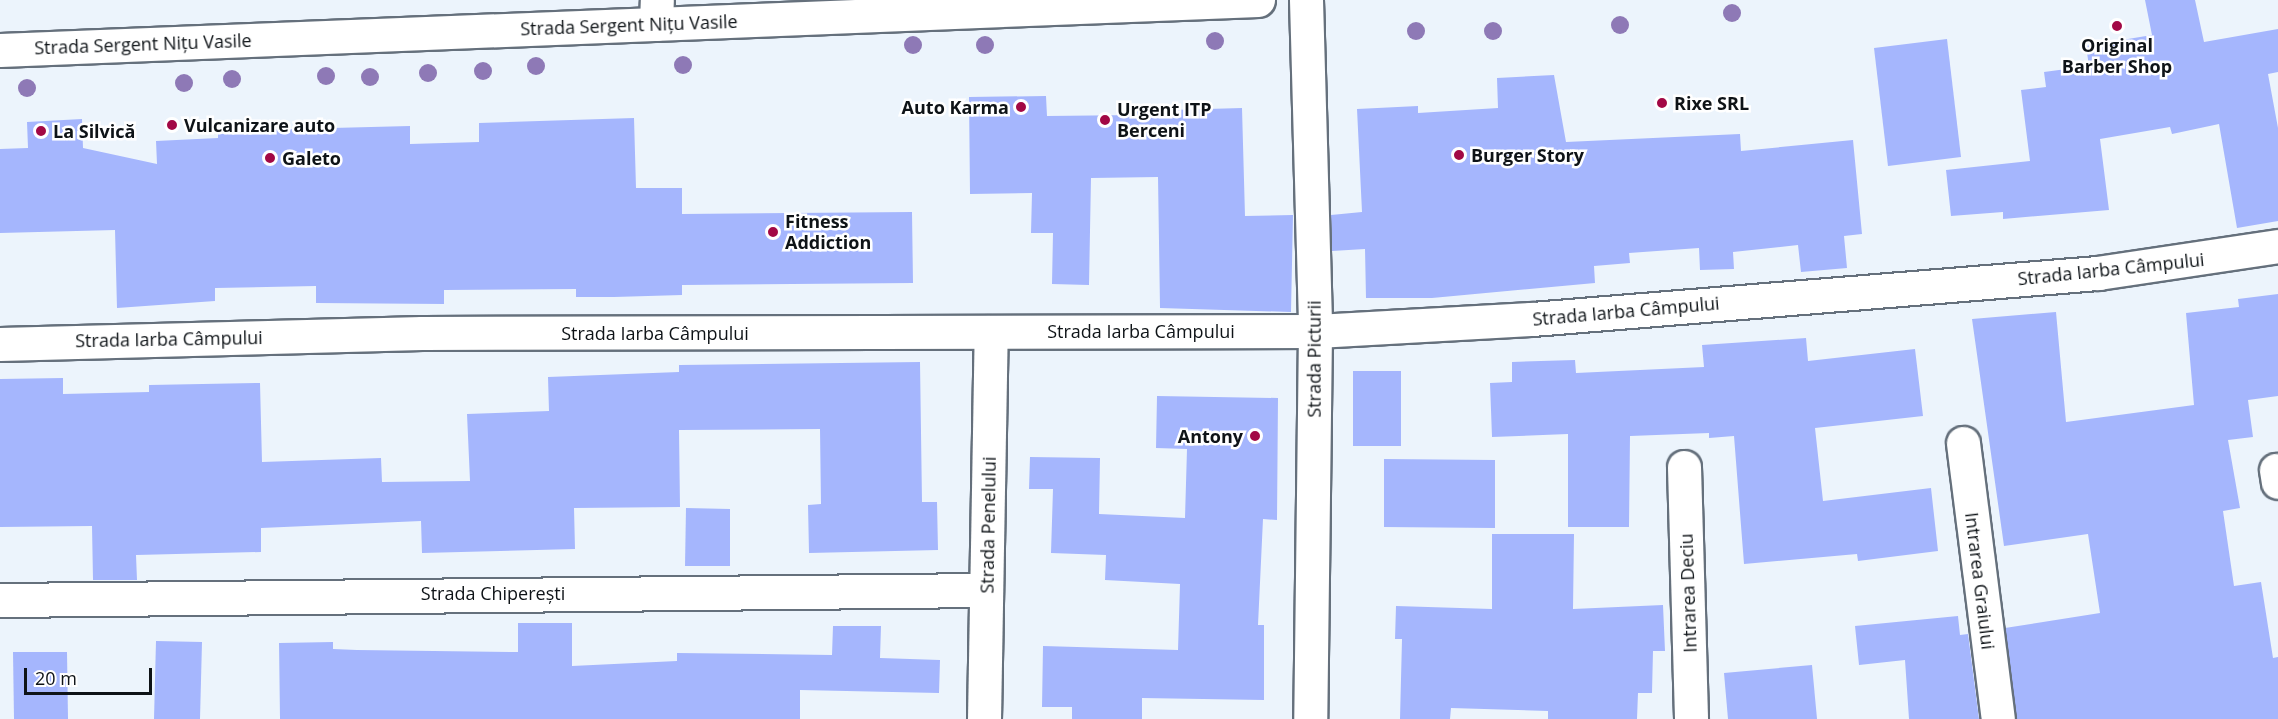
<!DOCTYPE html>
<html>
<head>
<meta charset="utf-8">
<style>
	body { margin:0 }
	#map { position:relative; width:2278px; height:719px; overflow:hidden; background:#ecf4fc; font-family:"Open Sans",sans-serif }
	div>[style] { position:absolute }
	.building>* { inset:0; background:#a5b6fd }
	.roads { filter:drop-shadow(2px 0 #65707c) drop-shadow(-2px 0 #65707c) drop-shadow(0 2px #65707c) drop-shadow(0 -2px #65707c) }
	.minor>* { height:33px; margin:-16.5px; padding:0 16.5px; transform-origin:16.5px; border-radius:16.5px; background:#fff }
	.secondary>* { height:33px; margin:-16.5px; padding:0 16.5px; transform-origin:16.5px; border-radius:16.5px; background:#fff }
	.trees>* { width:18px; height:18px; margin:-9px; border-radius:50%; background:#8e79b6 }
	.dots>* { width:16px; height:16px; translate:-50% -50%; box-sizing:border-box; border:3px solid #fff; border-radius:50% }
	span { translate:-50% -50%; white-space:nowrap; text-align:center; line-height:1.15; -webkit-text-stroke:5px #fff; paint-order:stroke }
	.street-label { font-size:18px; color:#0e1317 }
	.poi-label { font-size:18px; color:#0e1317; font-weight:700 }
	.left { translate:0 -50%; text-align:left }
	.right { translate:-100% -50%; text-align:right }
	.scale { position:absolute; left:24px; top:668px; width:128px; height:27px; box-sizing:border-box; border:3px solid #0e1317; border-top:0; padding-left:8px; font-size:18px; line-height:21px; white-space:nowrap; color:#0e1317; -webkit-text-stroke:4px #fff; paint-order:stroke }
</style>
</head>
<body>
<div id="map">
	<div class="building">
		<div style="clip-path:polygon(2145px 0,2195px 0,2204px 42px,2278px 29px,2278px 72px,2268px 74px,2278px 128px,2278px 221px,2237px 228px,2219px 124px,2172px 134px,2170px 127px,2100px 139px,2109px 210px,2003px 219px,2003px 212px,1951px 216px,1946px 170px,2030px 161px,2021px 90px,2046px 87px,2044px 72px,2089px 66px,2086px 46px,2152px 35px)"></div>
		<div style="clip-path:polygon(1947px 39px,1961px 157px,1888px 166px,1874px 48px)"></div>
		<div style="clip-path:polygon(1554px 75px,1566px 142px,1740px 134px,1741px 151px,1853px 140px,1862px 234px,1844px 236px,1847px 268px,1801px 272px,1798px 245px,1733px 252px,1734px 269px,1700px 270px,1699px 248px,1629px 253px,1630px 263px,1594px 266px,1595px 283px,1432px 298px,1366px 298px,1365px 249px,1332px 251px,1331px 215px,1362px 212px,1357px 109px,1418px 106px,1418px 113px,1498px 108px,1497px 78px)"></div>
		<div style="clip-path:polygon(1046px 96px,1047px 116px,1137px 115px,1137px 111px,1242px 108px,1245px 216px,1293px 215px,1291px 312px,1160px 308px,1158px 177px,1091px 178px,1089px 285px,1052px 284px,1053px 233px,1031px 233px,1032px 193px,970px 194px,969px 97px)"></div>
		<div style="clip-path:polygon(634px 118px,636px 188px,682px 188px,682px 214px,912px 212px,913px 283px,682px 285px,682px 295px,614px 297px,576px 297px,576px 289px,444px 290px,444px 304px,316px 303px,316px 286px,215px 288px,215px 301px,117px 308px,115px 230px,0 233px,0 149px,28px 148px,27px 122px,82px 119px,83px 148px,157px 164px,156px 141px,218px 138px,218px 131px,410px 126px,410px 144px,479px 142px,479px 123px)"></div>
		<div style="clip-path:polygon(2278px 294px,2278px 396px,2248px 400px,2253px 437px,2228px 440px,2240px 508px,2223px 511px,2234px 586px,2261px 582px,2273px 658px,2278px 657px,2278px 719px,2016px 719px,2005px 628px,2100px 613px,2088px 534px,2004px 546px,1972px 319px,2056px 312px,2066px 422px,2194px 405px,2186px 313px,2239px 307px,2238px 299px)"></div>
		<div style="clip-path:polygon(1806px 338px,1808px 361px,1915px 349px,1923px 416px,1815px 428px,1823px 501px,1931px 488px,1938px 551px,1858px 561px,1857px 554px,1744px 564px,1734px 436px,1709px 438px,1709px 433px,1630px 436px,1629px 527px,1568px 527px,1568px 434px,1492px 437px,1490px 383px,1512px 382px,1512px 362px,1575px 360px,1576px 373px,1704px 367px,1702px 345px)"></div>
		<div style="clip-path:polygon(920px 362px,922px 502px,937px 502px,938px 550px,809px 553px,808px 505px,821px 504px,820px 429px,679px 430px,680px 507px,574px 508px,575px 549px,422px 553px,421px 521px,261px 528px,261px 552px,136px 555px,137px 580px,93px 580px,92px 526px,0 527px,0 379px,63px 378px,63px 394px,149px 392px,149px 385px,260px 383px,262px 462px,381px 458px,382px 482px,470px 481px,467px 414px,549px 411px,548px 377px,679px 372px,679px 365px)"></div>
		<div style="clip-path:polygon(1353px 371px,1401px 371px,1401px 446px,1353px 446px)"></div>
		<div style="clip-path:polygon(1157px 396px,1278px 398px,1277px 520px,1263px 519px,1258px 625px,1264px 625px,1264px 700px,1142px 698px,1142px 719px,1072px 719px,1072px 707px,1042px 707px,1043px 646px,1178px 650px,1180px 584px,1105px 580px,1106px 555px,1051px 553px,1053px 489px,1029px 489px,1030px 457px,1100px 458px,1099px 514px,1185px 518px,1187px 449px,1156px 448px)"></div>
		<div style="clip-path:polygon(1384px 459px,1495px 460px,1495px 528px,1384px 527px)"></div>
		<div style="clip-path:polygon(686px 508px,730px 509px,730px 566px,685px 566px)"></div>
		<div style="clip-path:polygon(1492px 534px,1574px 534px,1573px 609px,1663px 605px,1665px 651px,1653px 651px,1652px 693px,1638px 693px,1637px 719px,1548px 719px,1548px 711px,1451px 708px,1450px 719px,1400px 719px,1402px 639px,1395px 639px,1396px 606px,1492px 609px)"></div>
		<div style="clip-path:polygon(1958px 616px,1960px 635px,1968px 634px,1979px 719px,1909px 719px,1905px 660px,1859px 665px,1855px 626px)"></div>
		<div style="clip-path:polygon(518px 623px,572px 623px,572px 666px,677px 661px,677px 653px,832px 655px,833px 626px,881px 626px,880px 658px,940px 660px,939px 693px,800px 690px,800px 719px,280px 719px,279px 643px,333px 642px,333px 649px,357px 650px,518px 652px)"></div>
		<div style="clip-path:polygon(156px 641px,202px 642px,200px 719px,154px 719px)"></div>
		<div style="clip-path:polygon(13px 652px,67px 652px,68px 719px,14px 719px)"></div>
		<div style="clip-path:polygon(1812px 665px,1817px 719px,1728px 719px,1724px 673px)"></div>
	</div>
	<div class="roads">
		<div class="minor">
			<div style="left:1306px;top:0;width:331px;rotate:88.4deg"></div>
			<div style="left:1315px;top:331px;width:388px;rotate:90.7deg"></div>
			<div style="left:656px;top:24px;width:24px;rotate:-88deg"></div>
			<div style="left:0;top:344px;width:422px;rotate:-1.5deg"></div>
			<div style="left:422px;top:333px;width:893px;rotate:-0.13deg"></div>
			<div style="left:1315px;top:331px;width:217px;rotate:-3.2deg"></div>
			<div style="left:1532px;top:319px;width:568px;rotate:-4.65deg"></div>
			<div style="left:2098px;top:273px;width:182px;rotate:-8.5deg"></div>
			<div style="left:1963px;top:443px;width:278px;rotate:82.8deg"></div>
			<div style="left:1684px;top:467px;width:252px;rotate:88.4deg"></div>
			<div style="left:2276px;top:470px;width:12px;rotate:81deg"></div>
			<div style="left:0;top:600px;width:986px;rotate:-0.58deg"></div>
			<div style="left:984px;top:719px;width:387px;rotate:-89deg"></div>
		</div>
		<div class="secondary">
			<div style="left:0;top:50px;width:1259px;rotate:-2.28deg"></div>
		</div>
	</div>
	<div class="trees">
		<div style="left:1732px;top:13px"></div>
		<div style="left:1620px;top:25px"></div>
		<div style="left:1416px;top:31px"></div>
		<div style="left:1493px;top:31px"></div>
		<div style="left:1215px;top:41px"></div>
		<div style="left:913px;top:45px"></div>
		<div style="left:985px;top:45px"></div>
		<div style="left:683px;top:65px"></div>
		<div style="left:536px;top:66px"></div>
		<div style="left:483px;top:71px"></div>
		<div style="left:428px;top:73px"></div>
		<div style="left:326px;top:76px"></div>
		<div style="left:370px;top:77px"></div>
		<div style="left:232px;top:79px"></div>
		<div style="left:184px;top:83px"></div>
		<div style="left:27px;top:88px"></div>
	</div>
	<div class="dots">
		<div style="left:2117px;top:26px;background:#a20845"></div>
		<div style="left:1662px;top:103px;background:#a20845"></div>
		<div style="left:1021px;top:107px;background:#a20845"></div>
		<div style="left:1105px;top:120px;background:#a20845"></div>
		<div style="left:172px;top:125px;background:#a20845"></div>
		<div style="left:41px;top:131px;background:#a20845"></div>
		<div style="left:1459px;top:155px;background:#a20845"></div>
		<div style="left:270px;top:158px;background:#a20845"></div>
		<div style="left:773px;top:232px;background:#a20845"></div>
		<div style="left:1255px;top:436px;background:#a20845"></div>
	</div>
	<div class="street-label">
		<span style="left:629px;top:25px;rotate:-2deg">Strada Sergent Nițu Vasile</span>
		<span style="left:143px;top:44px;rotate:-2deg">Strada Sergent Nițu Vasile</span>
		<span style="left:2111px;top:269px;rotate:-6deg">Strada Iarba Câmpului</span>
		<span style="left:1626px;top:311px;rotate:-5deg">Strada Iarba Câmpului</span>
		<span style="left:1141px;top:331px">Strada Iarba Câmpului</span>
		<span style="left:655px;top:333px">Strada Iarba Câmpului</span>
		<span style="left:169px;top:339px;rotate:-1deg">Strada Iarba Câmpului</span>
		<span style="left:1314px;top:359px;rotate:-90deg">Strada Picturii</span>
		<span style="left:988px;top:525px;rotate:-89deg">Strada Penelului</span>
		<span style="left:1980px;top:581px;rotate:83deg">Intrarea Graiului</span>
		<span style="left:493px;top:593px">Strada Chiperești</span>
		<span style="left:1688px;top:593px;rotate:-92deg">Intrarea Deciu</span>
	</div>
	<div class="poi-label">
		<span style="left:2117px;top:56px">Original<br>Barber Shop</span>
		<span class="left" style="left:1674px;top:103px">Rixe SRL</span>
		<span class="right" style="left:1009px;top:107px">Auto Karma</span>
		<span class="left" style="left:1117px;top:120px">Urgent ITP<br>Berceni</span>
		<span class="left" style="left:184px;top:125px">Vulcanizare auto</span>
		<span class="left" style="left:53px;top:131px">La Silvică</span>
		<span class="left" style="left:1471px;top:155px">Burger Story</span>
		<span class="left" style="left:282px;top:158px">Galeto</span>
		<span class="left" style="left:785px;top:232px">Fitness<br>Addiction</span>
		<span class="right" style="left:1243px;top:436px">Antony</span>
	</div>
	<div class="scale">20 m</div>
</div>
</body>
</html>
